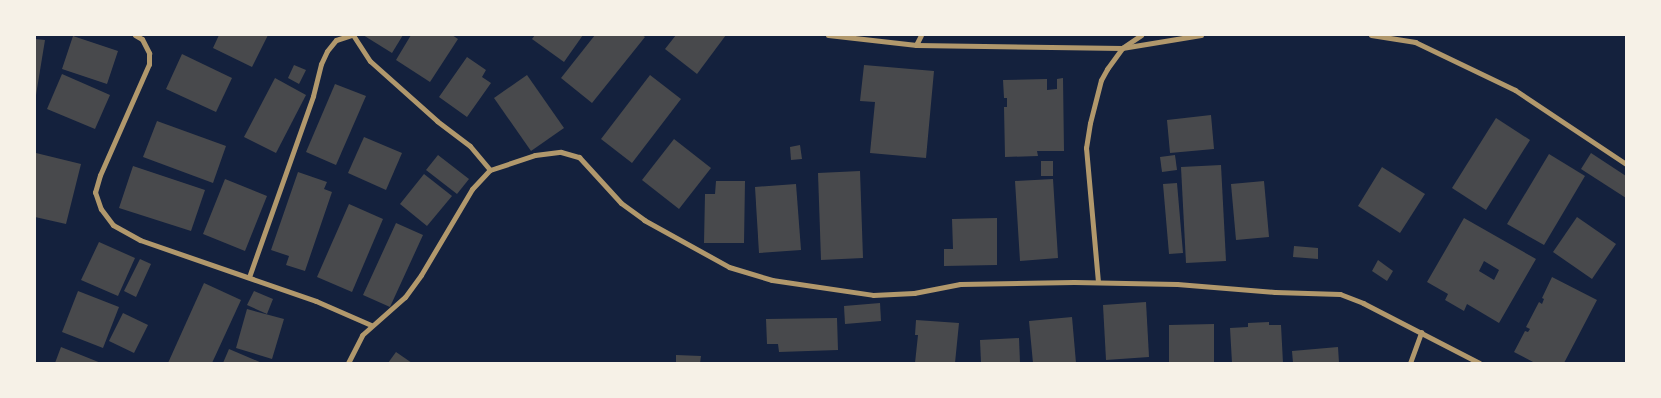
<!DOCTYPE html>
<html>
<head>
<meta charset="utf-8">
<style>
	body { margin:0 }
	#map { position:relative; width:1661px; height:398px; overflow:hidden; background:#14213d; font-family:Mulish,sans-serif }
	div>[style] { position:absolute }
	.building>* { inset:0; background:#48494c }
	.minor>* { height:5px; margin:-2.5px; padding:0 2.5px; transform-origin:2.5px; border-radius:2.5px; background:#b1986c }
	span { translate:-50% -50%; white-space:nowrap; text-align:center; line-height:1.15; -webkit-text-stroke:4.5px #f6f1e7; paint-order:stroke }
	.frame { position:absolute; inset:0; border:36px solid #f6f1e7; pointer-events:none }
</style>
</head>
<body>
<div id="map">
	<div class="building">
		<div style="clip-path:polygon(219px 35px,268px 35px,252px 67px,213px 48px)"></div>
		<div style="clip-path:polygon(363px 35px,403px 35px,392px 53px)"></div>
		<div style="clip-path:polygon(411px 35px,452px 35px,458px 39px,430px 82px,396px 60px)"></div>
		<div style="clip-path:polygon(535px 35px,583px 35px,564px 62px,532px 39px)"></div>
		<div style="clip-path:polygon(595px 35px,642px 35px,645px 37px,592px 103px,561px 78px)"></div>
		<div style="clip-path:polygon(676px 35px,726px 35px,697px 74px,665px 49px)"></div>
		<div style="clip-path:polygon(73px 36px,118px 51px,107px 84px,62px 69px)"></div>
		<div style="clip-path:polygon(35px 39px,45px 40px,36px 95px,35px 94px)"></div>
		<div style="clip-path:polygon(182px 54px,232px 78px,216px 112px,166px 89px)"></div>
		<div style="clip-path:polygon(467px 57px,486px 70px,482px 77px,491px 83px,467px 117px,439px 97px)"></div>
		<div style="clip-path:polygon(294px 65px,306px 70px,299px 84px,288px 78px)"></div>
		<div style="clip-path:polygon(864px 65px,934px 71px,926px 158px,870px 153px,875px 102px,860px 101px)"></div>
		<div style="clip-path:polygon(62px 74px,110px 95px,95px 129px,47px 109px)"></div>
		<div style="clip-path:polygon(527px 75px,564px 128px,531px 151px,494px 98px)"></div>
		<div style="clip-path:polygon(650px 75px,681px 99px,632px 163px,601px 139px)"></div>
		<div style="clip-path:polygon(275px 78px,306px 95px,276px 153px,244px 137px)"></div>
		<div style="clip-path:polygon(1063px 78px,1064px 151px,1037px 151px,1038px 156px,1005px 157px,1004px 107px,1007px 107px,1007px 98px,1004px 98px,1003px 80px,1047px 79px,1047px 90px,1057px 89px,1057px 79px)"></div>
		<div style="clip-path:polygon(335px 84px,366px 96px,336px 165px,306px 152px)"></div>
		<div style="clip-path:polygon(1211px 115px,1214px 149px,1170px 153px,1167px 120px)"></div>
		<div style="clip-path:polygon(1496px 118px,1530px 140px,1486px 210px,1452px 188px)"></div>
		<div style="clip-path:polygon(157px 121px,226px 146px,213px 183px,143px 157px)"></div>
		<div style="clip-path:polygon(364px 137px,402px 153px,386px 190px,348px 173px)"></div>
		<div style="clip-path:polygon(674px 139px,711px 168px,679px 209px,642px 180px)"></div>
		<div style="clip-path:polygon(800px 145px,802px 159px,791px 160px,790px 147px)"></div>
		<div style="clip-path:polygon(36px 153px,81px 164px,66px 224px,35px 217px)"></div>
		<div style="clip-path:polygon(1591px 153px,1626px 176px,1626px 198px,1581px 169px)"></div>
		<div style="clip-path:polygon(1549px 154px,1585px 176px,1544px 245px,1507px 224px)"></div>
		<div style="clip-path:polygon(438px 155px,469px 179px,457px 194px,426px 170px)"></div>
		<div style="clip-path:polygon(1175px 155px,1177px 170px,1162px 172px,1160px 157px)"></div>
		<div style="clip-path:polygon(1041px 161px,1053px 161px,1053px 176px,1041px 176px)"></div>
		<div style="clip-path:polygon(1221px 165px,1226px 261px,1186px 263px,1181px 167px)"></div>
		<div style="clip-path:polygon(133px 166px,205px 190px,191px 231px,119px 208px)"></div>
		<div style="clip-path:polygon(1382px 167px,1425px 194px,1400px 233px,1358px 206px)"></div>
		<div style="clip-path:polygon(860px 171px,863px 258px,821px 260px,818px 173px)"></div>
		<div style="clip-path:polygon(298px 172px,327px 182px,324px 189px,332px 192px,305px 271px,286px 265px,289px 256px,271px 250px)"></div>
		<div style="clip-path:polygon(424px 174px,452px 196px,427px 226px,400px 204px)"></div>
		<div style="clip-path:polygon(225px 179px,267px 196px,245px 251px,203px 234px)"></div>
		<div style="clip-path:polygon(1053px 179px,1058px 258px,1020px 261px,1015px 181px)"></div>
		<div style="clip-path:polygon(716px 181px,745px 181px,744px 243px,704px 243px,705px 194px,715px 194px)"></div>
		<div style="clip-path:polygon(1264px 181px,1269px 237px,1236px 240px,1231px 184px)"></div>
		<div style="clip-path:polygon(1177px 183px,1183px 253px,1169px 254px,1163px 184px)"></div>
		<div style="clip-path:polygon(796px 184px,801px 250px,759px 253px,755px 187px)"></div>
		<div style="clip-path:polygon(349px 204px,383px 219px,352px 292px,317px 277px)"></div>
		<div style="clip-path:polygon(1577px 217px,1616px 244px,1592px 279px,1553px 252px)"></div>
		<div style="clip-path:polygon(997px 218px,997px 265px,944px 266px,944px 249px,953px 249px,952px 219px)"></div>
		<div style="clip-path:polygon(evenodd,1464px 218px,1536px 259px,1499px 323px,1467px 304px,1464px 311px,1445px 300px,1448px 294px,1427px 282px,1464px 218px,1484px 261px,1499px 270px,1494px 280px,1479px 271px,1484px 261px)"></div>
		<div style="clip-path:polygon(396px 223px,423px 235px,390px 307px,363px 295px)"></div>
		<div style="clip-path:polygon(99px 242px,135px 258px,118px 296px,81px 280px)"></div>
		<div style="clip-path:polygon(1294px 246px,1318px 248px,1318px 259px,1293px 257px)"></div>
		<div style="clip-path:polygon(140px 259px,151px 264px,136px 297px,124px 291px)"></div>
		<div style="clip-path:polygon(1378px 260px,1393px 271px,1387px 281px,1372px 271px)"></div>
		<div style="clip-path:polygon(1552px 277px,1597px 300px,1564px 363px,1535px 363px,1514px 352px,1525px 331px,1528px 332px,1530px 329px,1526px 327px,1539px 302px,1542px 304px,1544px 299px,1542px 298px)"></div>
		<div style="clip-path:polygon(204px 283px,241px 300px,212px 363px,168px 363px)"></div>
		<div style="clip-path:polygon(78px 291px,119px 307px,103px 348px,62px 332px)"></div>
		<div style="clip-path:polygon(254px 291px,273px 299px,267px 314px,247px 305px)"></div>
		<div style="clip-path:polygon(1146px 302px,1149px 357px,1106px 360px,1103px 305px)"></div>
		<div style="clip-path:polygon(880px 303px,881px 321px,845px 324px,844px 306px)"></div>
		<div style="clip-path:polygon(247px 309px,284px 319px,272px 359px,236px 348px)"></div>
		<div style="clip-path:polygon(123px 313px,148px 325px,134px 353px,109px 341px)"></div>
		<div style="clip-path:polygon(1072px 317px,1076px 363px,1033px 363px,1029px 321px)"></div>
		<div style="clip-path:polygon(837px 318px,838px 350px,779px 352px,778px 344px,767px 344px,766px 319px)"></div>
		<div style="clip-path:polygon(916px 320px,959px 323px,955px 363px,915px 363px,918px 335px,915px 335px)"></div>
		<div style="clip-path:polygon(1269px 322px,1269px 325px,1281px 325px,1283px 363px,1232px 363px,1230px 328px,1248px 327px,1248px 323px)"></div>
		<div style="clip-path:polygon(1214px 324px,1214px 363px,1169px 363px,1169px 325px)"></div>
		<div style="clip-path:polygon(1019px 338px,1020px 363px,981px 363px,980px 340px)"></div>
		<div style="clip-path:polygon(61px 347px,101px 363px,55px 363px)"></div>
		<div style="clip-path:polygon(1338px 347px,1339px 363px,1293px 363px,1292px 351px)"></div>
		<div style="clip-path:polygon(229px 349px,262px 363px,223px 363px)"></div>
		<div style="clip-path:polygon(396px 352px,412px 363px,388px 363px)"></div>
		<div style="clip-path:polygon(676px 355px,701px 356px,700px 363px,676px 363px)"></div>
	</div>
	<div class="minor">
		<div style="left:135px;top:35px;width:8px;rotate:30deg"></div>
		<div style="left:142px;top:39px;width:16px;rotate:63deg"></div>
		<div style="left:149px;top:53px;width:11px;rotate:90deg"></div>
		<div style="left:149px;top:64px;width:121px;rotate:113.8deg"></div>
		<div style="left:100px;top:175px;width:18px;rotate:106deg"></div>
		<div style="left:95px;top:192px;width:18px;rotate:71deg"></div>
		<div style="left:101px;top:209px;width:20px;rotate:53deg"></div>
		<div style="left:113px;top:225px;width:31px;rotate:29deg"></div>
		<div style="left:140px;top:240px;width:186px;rotate:19.1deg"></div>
		<div style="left:316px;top:301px;width:60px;rotate:23.6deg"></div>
		<div style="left:353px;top:35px;width:31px;rotate:57deg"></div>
		<div style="left:370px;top:61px;width:90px;rotate:41.8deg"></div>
		<div style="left:437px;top:121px;width:41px;rotate:37.1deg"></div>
		<div style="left:470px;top:146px;width:31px;rotate:50deg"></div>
		<div style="left:828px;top:35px;width:89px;rotate:6.5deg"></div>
		<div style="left:916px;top:45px;width:206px;rotate:0.8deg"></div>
		<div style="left:1122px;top:48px;width:80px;rotate:-9.3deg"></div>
		<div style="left:1371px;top:35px;width:45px;rotate:9deg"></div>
		<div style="left:1415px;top:42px;width:111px;rotate:25.6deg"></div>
		<div style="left:1515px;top:90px;width:133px;rotate:33.7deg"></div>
		<div style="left:916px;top:45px;width:11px;rotate:-63deg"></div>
		<div style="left:249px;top:277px;width:192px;rotate:-70.5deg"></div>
		<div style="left:313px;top:96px;width:33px;rotate:-76deg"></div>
		<div style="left:321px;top:64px;width:14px;rotate:-65deg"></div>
		<div style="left:327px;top:51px;width:14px;rotate:-51deg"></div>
		<div style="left:336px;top:40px;width:16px;rotate:-18deg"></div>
		<div style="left:1098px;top:282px;width:135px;rotate:-95.1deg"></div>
		<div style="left:1086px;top:148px;width:25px;rotate:-81deg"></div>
		<div style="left:1090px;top:123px;width:44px;rotate:-75.7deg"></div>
		<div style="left:1101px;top:80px;width:13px;rotate:-61deg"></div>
		<div style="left:1107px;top:69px;width:26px;rotate:-54deg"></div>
		<div style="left:1122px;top:48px;width:23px;rotate:-34deg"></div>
		<div style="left:348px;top:363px;width:31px;rotate:-63deg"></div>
		<div style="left:362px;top:335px;width:57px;rotate:-41.5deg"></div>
		<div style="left:405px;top:297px;width:27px;rotate:-54deg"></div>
		<div style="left:421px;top:275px;width:100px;rotate:-59.3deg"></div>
		<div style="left:472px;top:189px;width:26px;rotate:-47deg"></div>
		<div style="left:490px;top:170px;width:47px;rotate:-18.4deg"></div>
		<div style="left:535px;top:155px;width:26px;rotate:-7deg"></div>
		<div style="left:561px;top:152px;width:19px;rotate:16deg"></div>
		<div style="left:579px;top:157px;width:62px;rotate:47.6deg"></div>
		<div style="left:621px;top:203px;width:29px;rotate:36deg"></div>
		<div style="left:644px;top:220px;width:97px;rotate:28.9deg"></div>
		<div style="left:729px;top:267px;width:45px;rotate:16.8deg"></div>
		<div style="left:772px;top:280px;width:102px;rotate:8.4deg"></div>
		<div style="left:873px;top:295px;width:41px;rotate:-2.8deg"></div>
		<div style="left:914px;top:293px;width:47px;rotate:-11.1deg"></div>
		<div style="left:960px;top:284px;width:114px;rotate:-1deg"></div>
		<div style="left:1074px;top:282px;width:103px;rotate:1.1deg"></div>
		<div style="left:1177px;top:284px;width:98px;rotate:4.7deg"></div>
		<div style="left:1275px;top:292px;width:65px;rotate:1.8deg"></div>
		<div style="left:1340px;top:294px;width:25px;rotate:21deg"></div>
		<div style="left:1363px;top:303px;width:131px;rotate:27.3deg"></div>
		<div style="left:1410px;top:363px;width:33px;rotate:-70deg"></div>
	</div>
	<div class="frame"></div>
</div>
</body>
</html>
